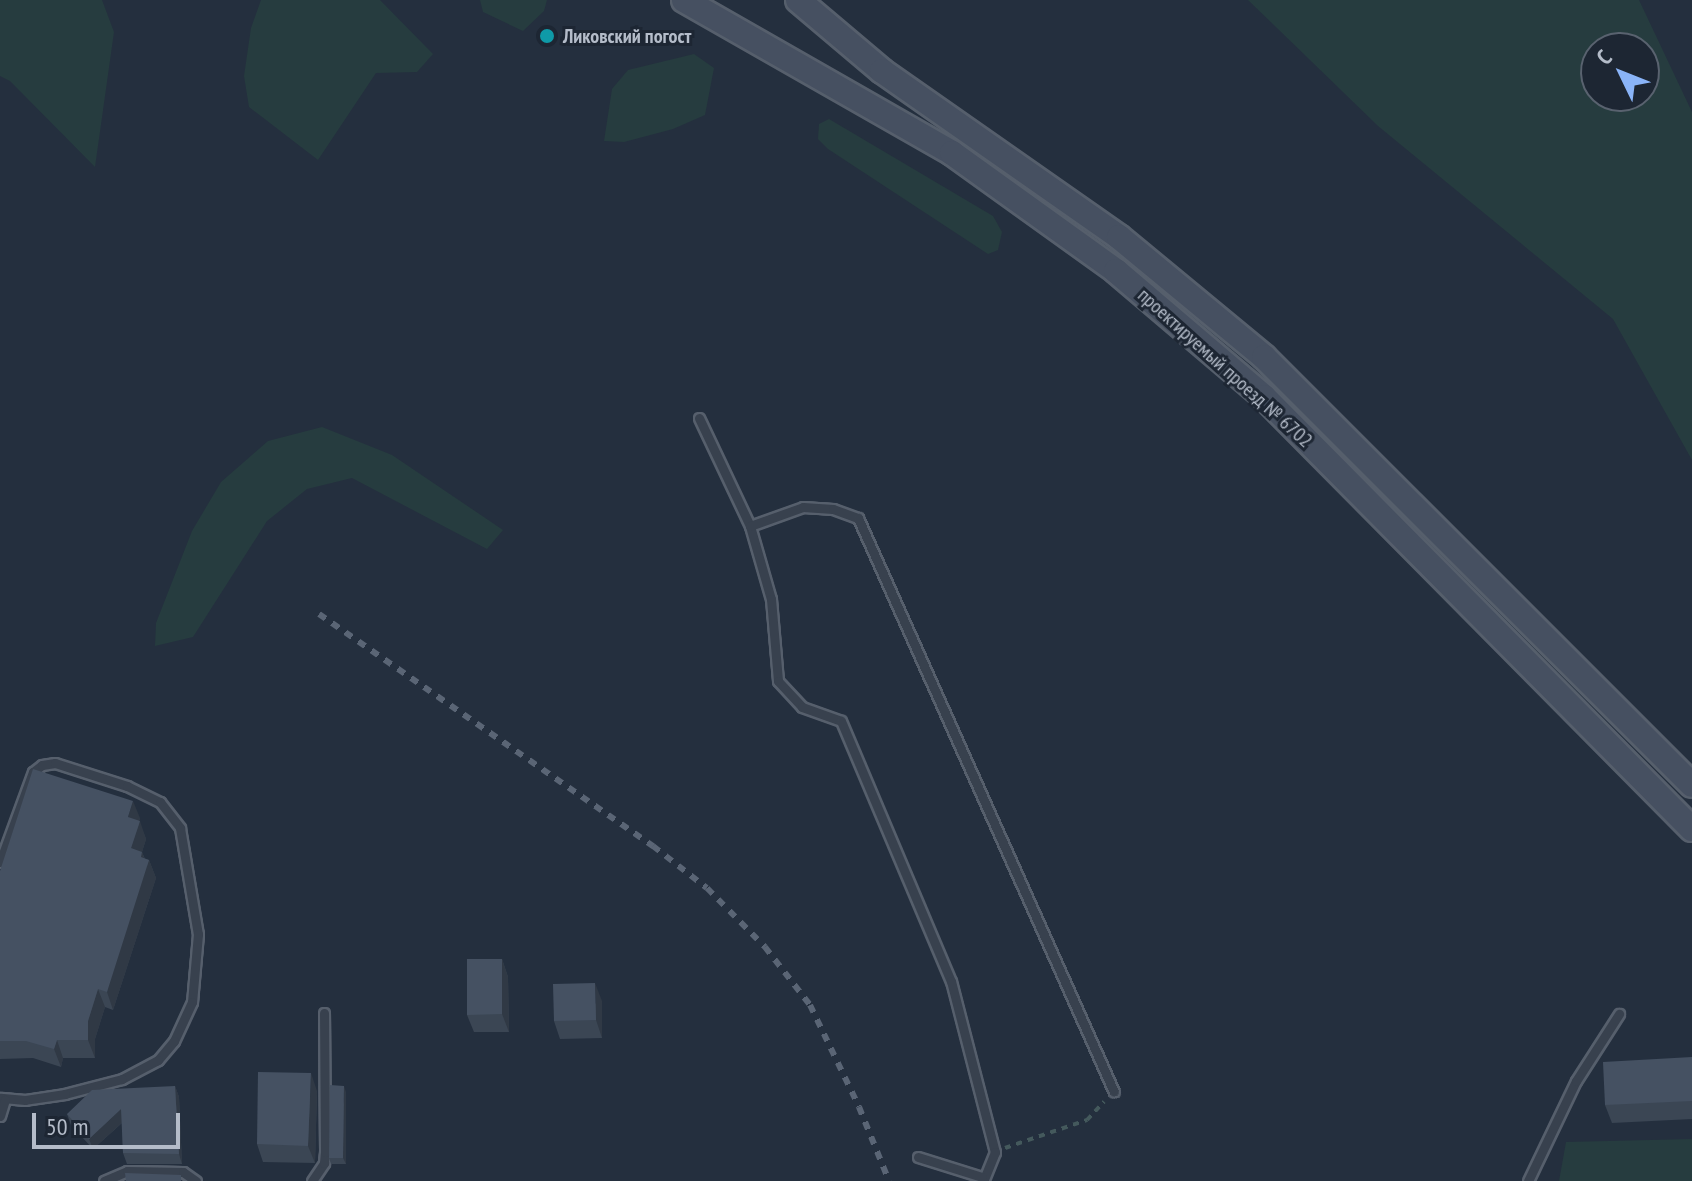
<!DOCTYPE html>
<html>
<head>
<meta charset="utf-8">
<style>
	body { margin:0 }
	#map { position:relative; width:1692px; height:1181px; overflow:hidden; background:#242f3e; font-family:"PT Sans Narrow",sans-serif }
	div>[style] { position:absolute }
	.green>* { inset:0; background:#263c3f }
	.path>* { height:4px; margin-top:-2px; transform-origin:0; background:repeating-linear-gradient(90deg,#44595c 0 6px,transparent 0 12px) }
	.roads { filter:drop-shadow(2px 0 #565f6c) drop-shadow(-2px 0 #565f6c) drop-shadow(0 2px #565f6c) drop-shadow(0 -2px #565f6c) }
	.lane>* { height:9px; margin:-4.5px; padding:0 4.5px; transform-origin:4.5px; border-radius:4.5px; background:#38414e }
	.secondary>* { height:24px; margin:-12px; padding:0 12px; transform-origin:12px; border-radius:12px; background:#465061 }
	.rail>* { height:6px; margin-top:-3px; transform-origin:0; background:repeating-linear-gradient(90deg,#5a6575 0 8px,transparent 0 16px) }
	.wall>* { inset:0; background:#3b4654 }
	.shaded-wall>* { inset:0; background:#303945 }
	.building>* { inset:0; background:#455162 }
	.dots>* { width:22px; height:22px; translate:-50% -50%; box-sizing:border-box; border:4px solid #1d2633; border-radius:50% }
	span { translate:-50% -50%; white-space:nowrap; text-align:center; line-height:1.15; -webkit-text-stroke:6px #1d2633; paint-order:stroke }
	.poi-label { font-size:20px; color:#b4bcc9; font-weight:700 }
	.left { translate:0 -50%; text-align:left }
	.street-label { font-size:20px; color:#b4bcc9 }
	.north { position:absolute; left:1580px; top:32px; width:80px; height:80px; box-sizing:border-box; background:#1d2633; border:2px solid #59626f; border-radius:50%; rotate:313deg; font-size:22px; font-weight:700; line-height:32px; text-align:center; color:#b4bcc9 }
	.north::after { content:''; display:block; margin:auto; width:28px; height:36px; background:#8ab4f8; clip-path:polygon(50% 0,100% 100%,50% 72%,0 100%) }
	.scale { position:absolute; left:32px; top:1113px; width:148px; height:36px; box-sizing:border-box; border:4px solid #b4bcc9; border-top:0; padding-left:10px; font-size:24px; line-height:28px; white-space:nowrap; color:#b4bcc9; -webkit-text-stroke:6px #1d2633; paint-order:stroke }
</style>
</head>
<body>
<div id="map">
	<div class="green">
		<div style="clip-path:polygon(0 0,102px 0,114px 32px,95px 167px,10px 81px,0 76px)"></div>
		<div style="clip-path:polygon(261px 0,380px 0,433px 54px,417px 72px,376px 73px,318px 160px,249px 107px,244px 76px,251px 28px)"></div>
		<div style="clip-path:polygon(480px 0,547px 0,544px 11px,523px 31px,483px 12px)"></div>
		<div style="clip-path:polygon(evenodd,1248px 0,1639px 0,1692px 112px,1692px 460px,1613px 319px,1378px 126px,1248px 0,1596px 48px,1644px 48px,1644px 96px,1596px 96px,1596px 48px)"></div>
		<div style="clip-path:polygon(694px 54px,714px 68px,705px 115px,673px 129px,624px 142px,604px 141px,612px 89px,628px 70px)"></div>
		<div style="clip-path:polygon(829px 119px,993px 216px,1002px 232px,998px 250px,988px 254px,828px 149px,818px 139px,819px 124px)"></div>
		<div style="clip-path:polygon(322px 427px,392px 455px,503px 530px,487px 549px,352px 478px,307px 489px,267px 521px,193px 637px,155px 646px,156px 623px,192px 531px,221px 482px,268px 441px)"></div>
		<div style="clip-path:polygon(1692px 1139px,1692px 1181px,1559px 1181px,1566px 1142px)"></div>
	</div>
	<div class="path">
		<div style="left:1005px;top:1148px;width:87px;rotate:-18.9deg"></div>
		<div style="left:1087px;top:1120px;width:25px;rotate:-47deg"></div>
	</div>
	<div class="roads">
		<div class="lane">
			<div style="left:699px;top:418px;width:119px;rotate:64.7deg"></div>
			<div style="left:750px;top:526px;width:76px;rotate:74deg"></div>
			<div style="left:771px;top:599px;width:82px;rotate:85.1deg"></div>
			<div style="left:778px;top:681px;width:35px;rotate:47deg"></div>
			<div style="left:802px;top:707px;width:41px;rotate:19.7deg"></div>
			<div style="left:841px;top:721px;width:282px;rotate:67.1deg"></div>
			<div style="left:951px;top:981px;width:177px;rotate:75.6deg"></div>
			<div style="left:995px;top:1152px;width:31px;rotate:112deg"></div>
			<div style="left:750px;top:526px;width:56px;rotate:-19.7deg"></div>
			<div style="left:803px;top:507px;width:30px;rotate:4deg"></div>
			<div style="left:833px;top:509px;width:27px;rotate:20deg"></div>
			<div style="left:858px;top:518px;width:628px;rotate:65.96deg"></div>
			<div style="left:0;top:862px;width:96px;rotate:-69.9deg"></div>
			<div style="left:33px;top:772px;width:11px;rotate:-38deg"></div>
			<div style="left:42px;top:765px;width:13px;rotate:-9deg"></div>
			<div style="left:55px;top:763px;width:76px;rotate:17.7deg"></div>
			<div style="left:127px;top:786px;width:37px;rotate:26deg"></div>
			<div style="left:160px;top:802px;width:33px;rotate:52deg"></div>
			<div style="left:180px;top:828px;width:108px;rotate:80.4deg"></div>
			<div style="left:198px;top:934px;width:68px;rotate:95deg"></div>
			<div style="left:192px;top:1002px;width:43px;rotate:114.8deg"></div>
			<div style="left:174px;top:1041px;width:25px;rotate:130deg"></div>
			<div style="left:158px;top:1060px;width:41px;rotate:152.2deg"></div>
			<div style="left:122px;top:1079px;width:59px;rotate:165.3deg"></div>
			<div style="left:65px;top:1094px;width:40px;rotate:171.5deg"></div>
			<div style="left:25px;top:1100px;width:25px;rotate:-175deg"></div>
			<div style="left:0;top:1116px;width:17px;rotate:-73deg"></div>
			<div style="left:918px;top:1157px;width:67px;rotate:17.4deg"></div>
			<div style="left:104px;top:1181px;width:25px;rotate:-23deg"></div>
			<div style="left:127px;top:1171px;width:56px;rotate:1deg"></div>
			<div style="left:183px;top:1172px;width:16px;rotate:35deg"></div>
			<div style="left:312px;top:1181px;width:22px;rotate:-56deg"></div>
			<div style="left:324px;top:1163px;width:11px;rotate:-85deg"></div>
			<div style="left:325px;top:1152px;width:139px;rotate:-90.4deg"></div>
			<div style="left:1528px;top:1181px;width:111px;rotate:-64.4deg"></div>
			<div style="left:1576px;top:1081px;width:80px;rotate:-57.3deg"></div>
		</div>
		<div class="secondary">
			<div style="left:684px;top:0;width:309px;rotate:29.7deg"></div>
			<div style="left:952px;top:153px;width:202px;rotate:35.7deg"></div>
			<div style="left:1116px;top:271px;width:194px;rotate:40.4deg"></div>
			<div style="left:1264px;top:397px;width:608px;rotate:45.27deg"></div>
			<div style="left:798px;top:0;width:110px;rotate:40.2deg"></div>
			<div style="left:882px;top:71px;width:289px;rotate:35deg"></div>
			<div style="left:1119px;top:237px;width:188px;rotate:39.6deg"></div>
			<div style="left:1264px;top:357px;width:605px;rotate:45deg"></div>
		</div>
	</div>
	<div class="rail">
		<div style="left:319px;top:614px;width:407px;rotate:34.8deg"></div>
		<div style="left:653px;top:846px;width:68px;rotate:37.9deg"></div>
		<div style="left:707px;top:888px;width:83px;rotate:45.5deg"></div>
		<div style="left:765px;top:947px;width:73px;rotate:52.2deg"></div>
		<div style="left:810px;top:1005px;width:113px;rotate:64.3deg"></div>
		<div style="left:859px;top:1107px;width:80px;rotate:67.9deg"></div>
	</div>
	<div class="wall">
		<div style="clip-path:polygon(140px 818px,139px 821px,146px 839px,142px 852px,145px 859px,149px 860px,156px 878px,113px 1010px,105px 1007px,95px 1039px,95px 1058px,63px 1058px,61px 1067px,33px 1058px,0 1059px,0 871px)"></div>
		<div style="clip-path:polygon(502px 959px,508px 977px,509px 1032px,474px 1032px,467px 1015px)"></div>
		<div style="clip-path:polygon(602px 1001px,602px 1038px,560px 1039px,554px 1021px)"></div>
		<div style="clip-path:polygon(1692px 1057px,1692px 1119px,1612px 1123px,1605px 1105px)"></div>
		<div style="clip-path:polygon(175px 1086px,179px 1097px,182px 1164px,127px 1164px,123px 1153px,122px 1123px,93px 1149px,71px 1125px,67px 1114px)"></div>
		<div style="clip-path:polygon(317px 1091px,315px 1163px,263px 1162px,257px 1144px)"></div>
		<div style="clip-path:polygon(346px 1092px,346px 1164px,331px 1164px,329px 1158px)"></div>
	</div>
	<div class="shaded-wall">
		<div style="clip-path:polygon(133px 801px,140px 818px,135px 835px,128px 817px)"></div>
		<div style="clip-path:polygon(140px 821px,146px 839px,142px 852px,147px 866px,149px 860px,156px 878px,113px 1010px,107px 992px,131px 848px)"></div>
		<div style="clip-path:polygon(502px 959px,508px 977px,509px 1032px,502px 1014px)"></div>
		<div style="clip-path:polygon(595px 983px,602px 1001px,602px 1038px,596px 1020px)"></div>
		<div style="clip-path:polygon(98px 989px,105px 1007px,95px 1039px,95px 1058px,88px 1040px,88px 1021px)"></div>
		<div style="clip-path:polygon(57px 1040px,63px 1058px,61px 1067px,54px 1049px)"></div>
		<div style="clip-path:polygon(311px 1073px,317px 1091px,315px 1163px,308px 1146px)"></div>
		<div style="clip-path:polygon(175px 1086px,179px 1097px,182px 1164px,179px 1154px)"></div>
		<div style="clip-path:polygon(344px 1086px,346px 1092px,346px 1164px,343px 1158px)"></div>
		<div style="clip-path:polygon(121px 1109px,125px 1120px,93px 1149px,89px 1139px)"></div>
	</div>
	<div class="building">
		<div style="clip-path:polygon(33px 769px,133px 801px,128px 817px,140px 821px,131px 848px,142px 852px,141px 857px,149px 860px,107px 992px,98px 989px,88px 1021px,88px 1040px,57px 1040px,54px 1049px,26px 1041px,0 1041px,0 871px)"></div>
		<div style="clip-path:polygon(467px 959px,502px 959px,502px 1014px,467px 1015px)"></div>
		<div style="clip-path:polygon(595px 983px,596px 1020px,554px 1021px,553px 984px)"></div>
		<div style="clip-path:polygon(1692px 1057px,1692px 1101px,1605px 1105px,1603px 1062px)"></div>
		<div style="clip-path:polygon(258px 1072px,311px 1073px,308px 1146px,257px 1144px)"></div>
		<div style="clip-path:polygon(330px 1085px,344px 1086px,343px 1158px,329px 1158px)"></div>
		<div style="clip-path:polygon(175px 1086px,179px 1154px,123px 1153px,121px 1109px,89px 1139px,67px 1114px,92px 1090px)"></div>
		<div style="clip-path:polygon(125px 1173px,181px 1175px,181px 1181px,126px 1181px)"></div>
	</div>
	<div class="dots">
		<div style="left:547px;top:36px;background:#0f9aa8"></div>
	</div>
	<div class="poi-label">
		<span class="left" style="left:563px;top:36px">Ликовский погост</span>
	</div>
	<div class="street-label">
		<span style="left:1225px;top:368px;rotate:42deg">проектируемый проезд № 6702</span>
	</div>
	<div class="north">С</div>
	<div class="scale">50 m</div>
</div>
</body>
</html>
